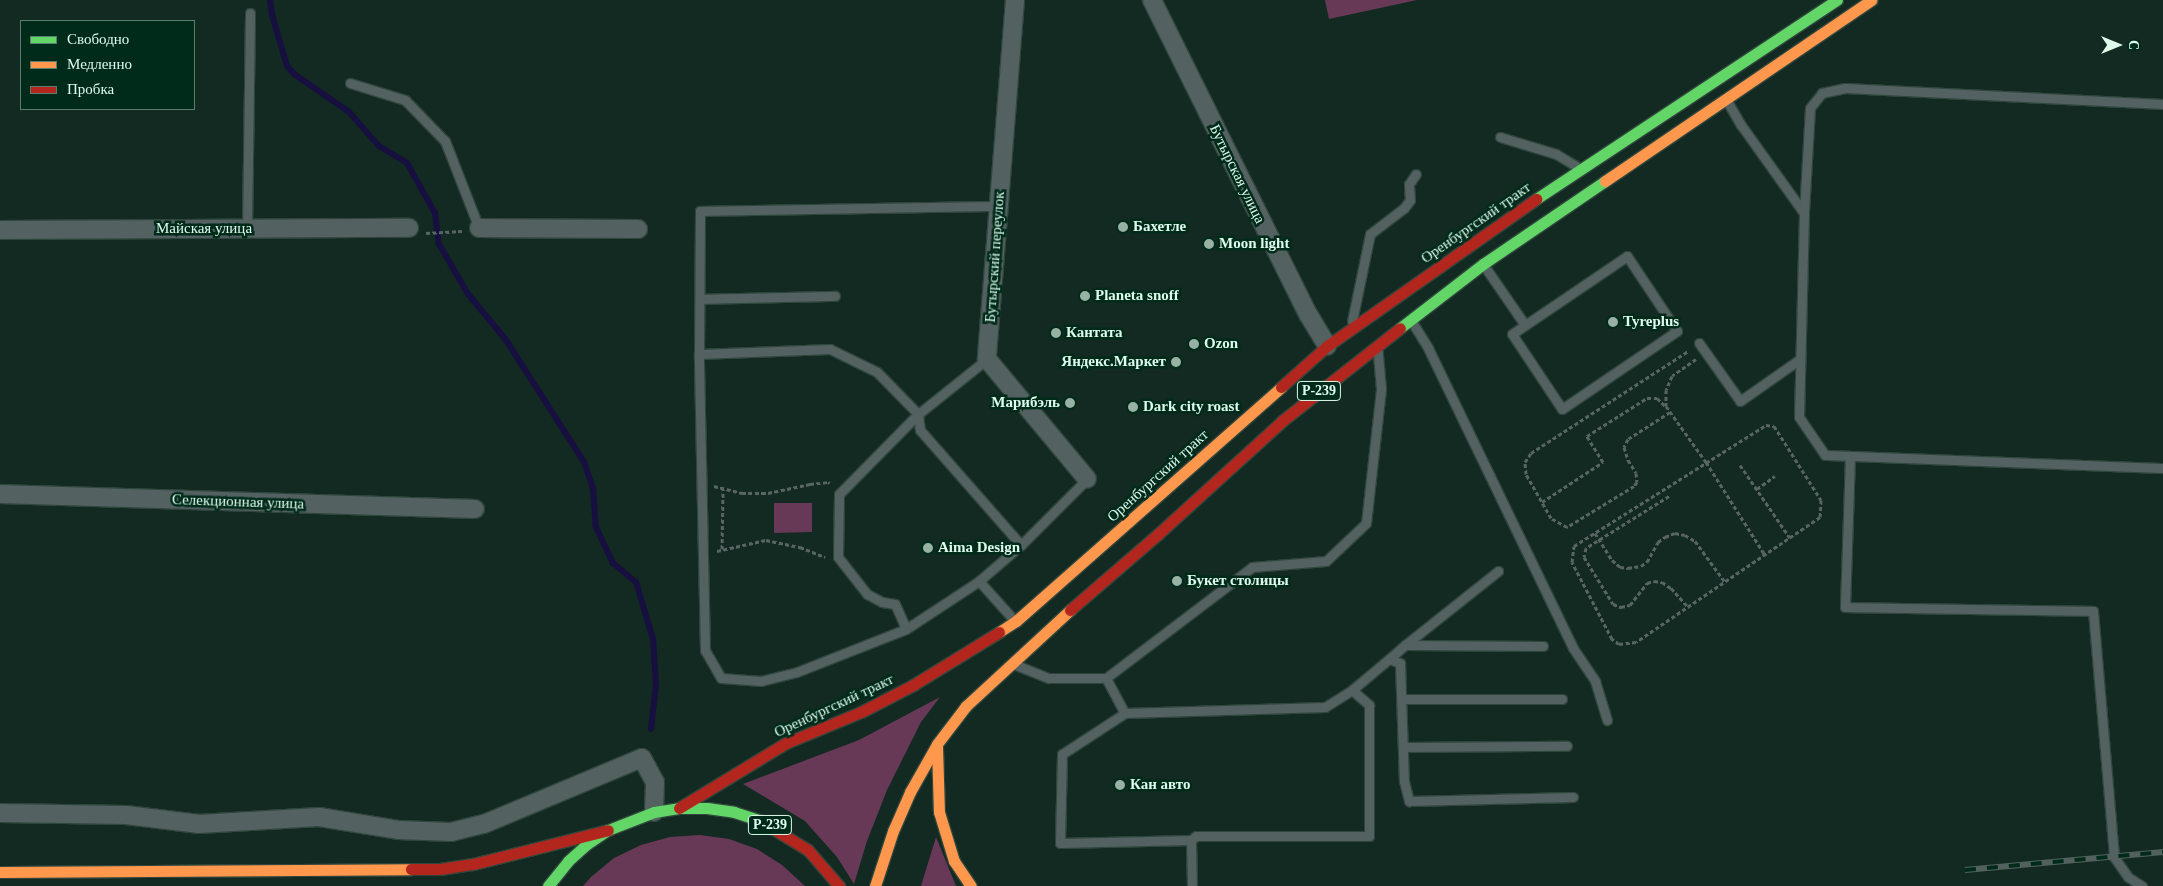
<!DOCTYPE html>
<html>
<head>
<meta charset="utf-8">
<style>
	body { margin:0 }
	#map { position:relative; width:2163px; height:886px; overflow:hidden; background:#122a21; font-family:Georgia,serif }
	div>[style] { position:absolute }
	.green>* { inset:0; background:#683957 }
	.stream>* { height:6px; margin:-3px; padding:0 3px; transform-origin:3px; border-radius:3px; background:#160f3f }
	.path>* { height:3px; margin-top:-1.5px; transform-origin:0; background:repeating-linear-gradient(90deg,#586563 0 4px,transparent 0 6.5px) }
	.roads { filter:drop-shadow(1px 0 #30463d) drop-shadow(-1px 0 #30463d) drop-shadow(0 1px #30463d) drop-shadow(0 -1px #30463d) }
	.lane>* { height:9px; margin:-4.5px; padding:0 4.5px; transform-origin:4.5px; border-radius:4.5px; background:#536161 }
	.street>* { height:18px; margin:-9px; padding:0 9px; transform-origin:9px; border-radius:9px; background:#536161 }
	.fast>* { height:11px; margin:-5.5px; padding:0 5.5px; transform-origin:5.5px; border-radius:5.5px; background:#63d668 }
	.slow>* { height:11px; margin:-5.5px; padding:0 5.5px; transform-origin:5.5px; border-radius:5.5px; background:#ff974d }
	.jam>* { height:11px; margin:-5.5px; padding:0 5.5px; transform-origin:5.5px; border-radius:5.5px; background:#b3261e }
	.rail>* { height:5.5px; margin-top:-2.75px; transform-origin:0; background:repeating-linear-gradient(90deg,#002b1b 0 11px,#52615d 0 22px); box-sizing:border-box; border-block:1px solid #52615d }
	.dots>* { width:14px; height:14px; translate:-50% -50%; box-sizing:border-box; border:2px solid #002b1b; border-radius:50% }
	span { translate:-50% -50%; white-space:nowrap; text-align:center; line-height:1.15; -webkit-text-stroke:5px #002b1b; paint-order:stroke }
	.shield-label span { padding:1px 4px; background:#002b1b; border:1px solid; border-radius:4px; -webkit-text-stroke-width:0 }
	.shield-label { font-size:14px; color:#defbec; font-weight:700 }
	.street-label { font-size:15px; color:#defbec }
	.poi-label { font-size:15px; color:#defbec; font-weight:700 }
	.left { translate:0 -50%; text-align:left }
	.right { translate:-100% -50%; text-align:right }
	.legend { position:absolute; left:20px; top:20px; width:175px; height:90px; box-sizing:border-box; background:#002b1b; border:1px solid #597e6f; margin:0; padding:6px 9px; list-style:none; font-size:15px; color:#defbec }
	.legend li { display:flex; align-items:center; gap:10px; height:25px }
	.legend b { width:25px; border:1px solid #597e6f }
	.north { position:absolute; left:2093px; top:20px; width:50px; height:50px; -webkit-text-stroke:4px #002b1b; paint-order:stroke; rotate:90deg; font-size:14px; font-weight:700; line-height:20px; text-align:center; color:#defbec }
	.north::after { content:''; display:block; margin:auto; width:18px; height:22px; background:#defbec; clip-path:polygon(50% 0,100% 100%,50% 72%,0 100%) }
</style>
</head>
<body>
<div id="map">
	<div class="green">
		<div style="clip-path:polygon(1325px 0,1417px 0,1329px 19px)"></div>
		<div style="clip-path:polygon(774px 503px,812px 503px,812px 532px,774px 533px)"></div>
		<div style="clip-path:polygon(940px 697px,921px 722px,887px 790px,867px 841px,854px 884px,837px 857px,805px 821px,743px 784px,859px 740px)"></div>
		<div style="clip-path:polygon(700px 835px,729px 839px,757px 849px,782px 865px,805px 886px,583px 886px,591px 877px,614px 858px,641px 845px,670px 837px)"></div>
		<div style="clip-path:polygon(936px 837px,956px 886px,921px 886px)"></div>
	</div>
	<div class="stream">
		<div style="left:270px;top:0;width:15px;rotate:82deg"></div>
		<div style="left:272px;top:15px;width:53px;rotate:73.6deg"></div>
		<div style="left:287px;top:66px;width:11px;rotate:49deg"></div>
		<div style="left:294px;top:74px;width:67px;rotate:34.6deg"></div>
		<div style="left:349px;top:112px;width:45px;rotate:48.6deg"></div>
		<div style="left:379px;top:146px;width:33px;rotate:31deg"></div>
		<div style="left:407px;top:163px;width:57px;rotate:60.8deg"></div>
		<div style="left:435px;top:213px;width:31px;rotate:83deg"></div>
		<div style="left:439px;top:244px;width:58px;rotate:59.9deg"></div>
		<div style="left:468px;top:294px;width:60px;rotate:50.4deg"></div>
		<div style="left:506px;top:340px;width:145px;rotate:57.4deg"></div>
		<div style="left:584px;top:462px;width:28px;rotate:71deg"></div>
		<div style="left:593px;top:488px;width:39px;rotate:86deg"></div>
		<div style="left:596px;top:527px;width:40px;rotate:65deg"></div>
		<div style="left:613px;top:563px;width:30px;rotate:40deg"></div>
		<div style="left:636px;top:582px;width:59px;rotate:73.4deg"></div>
		<div style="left:653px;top:639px;width:45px;rotate:86.2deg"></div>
		<div style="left:656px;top:684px;width:45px;rotate:96.3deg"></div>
	</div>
	<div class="path">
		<div style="left:426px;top:233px;width:36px;rotate:-3deg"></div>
		<div style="left:1696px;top:359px;width:29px;rotate:145deg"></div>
		<div style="left:1672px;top:376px;width:15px;rotate:113deg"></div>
		<div style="left:1666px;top:390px;width:16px;rotate:90deg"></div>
		<div style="left:1666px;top:406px;width:69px;rotate:54.5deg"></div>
		<div style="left:1706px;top:462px;width:110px;rotate:57.6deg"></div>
		<div style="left:1670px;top:412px;width:50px;rotate:147.3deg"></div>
		<div style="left:1628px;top:439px;width:9px;rotate:117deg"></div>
		<div style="left:1624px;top:447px;width:14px;rotate:73deg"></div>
		<div style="left:1628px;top:460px;width:15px;rotate:58deg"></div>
		<div style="left:1636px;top:473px;width:9px;rotate:84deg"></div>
		<div style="left:1637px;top:482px;width:5px;rotate:127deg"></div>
		<div style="left:1634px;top:486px;width:79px;rotate:148.5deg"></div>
		<div style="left:1567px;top:527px;width:18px;rotate:-151deg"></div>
		<div style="left:1551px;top:518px;width:51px;rotate:-119.6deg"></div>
		<div style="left:1526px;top:474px;width:12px;rotate:-95deg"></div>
		<div style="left:1525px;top:462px;width:11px;rotate:-56deg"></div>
		<div style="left:1531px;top:453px;width:187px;rotate:-33deg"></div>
		<div style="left:1766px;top:425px;width:8px;rotate:7deg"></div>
		<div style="left:1774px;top:426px;width:88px;rotate:57.6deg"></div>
		<div style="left:1821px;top:500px;width:17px;rotate:93deg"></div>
		<div style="left:1820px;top:517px;width:222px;rotate:145.8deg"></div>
		<div style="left:1636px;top:642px;width:17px;rotate:173deg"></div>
		<div style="left:1619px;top:644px;width:9px;rotate:-144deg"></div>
		<div style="left:1612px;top:639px;width:87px;rotate:-117.5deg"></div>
		<div style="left:1572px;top:562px;width:16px;rotate:-83deg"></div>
		<div style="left:1574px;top:546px;width:227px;rotate:-32.2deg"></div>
		<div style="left:1740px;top:465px;width:88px;rotate:55.6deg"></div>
		<div style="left:714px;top:486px;width:29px;rotate:14deg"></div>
		<div style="left:742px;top:493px;width:26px"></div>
		<div style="left:768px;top:493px;width:43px;rotate:-12.1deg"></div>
		<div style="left:810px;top:484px;width:18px;rotate:-6deg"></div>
		<div style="left:828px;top:482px;width:2px;rotate:27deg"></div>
		<div style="left:1757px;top:489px;width:22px;rotate:-36deg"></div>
		<div style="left:1669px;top:496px;width:98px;rotate:147.9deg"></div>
		<div style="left:1586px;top:548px;width:9px;rotate:103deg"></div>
		<div style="left:1584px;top:557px;width:55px;rotate:58.3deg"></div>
		<div style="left:1613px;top:604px;width:9px;rotate:21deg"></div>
		<div style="left:1621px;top:607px;width:9px;rotate:-13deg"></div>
		<div style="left:1630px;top:605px;width:28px;rotate:-52deg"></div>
		<div style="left:1647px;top:583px;width:7px;rotate:-16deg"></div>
		<div style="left:1654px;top:581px;width:8px;rotate:7deg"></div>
		<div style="left:1662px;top:582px;width:11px;rotate:34deg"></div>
		<div style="left:1671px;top:588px;width:25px;rotate:48deg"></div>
		<div style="left:1542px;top:502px;width:73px;rotate:-33.3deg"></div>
		<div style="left:1603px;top:462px;width:31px;rotate:-122deg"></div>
		<div style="left:1587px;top:436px;width:71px;rotate:-32.3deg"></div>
		<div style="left:1647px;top:398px;width:10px"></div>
		<div style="left:1657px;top:398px;width:11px;rotate:45deg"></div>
		<div style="left:1595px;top:533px;width:32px;rotate:58deg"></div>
		<div style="left:1612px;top:560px;width:11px;rotate:41deg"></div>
		<div style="left:1620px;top:567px;width:8px;rotate:7deg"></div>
		<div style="left:1628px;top:568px;width:13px;rotate:-9deg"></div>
		<div style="left:1641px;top:566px;width:7px;rotate:-34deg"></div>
		<div style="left:1647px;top:562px;width:23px;rotate:-61deg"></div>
		<div style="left:1658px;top:542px;width:9px;rotate:-36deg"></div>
		<div style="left:1665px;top:537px;width:11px;rotate:-22deg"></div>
		<div style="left:1675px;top:533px;width:10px;rotate:11deg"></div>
		<div style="left:1685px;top:535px;width:12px;rotate:31deg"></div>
		<div style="left:1695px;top:541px;width:51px;rotate:53.8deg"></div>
		<div style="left:722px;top:549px;width:60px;rotate:-89deg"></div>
		<div style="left:717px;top:551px;width:50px;rotate:-12.7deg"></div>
		<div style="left:766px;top:540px;width:35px;rotate:12deg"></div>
		<div style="left:800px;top:547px;width:27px;rotate:22deg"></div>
	</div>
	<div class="roads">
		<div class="lane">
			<div style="left:350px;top:83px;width:58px;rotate:17.2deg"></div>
			<div style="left:405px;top:100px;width:57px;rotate:45.7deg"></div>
			<div style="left:445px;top:141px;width:93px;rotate:68.7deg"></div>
			<div style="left:1727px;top:101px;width:28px;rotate:60deg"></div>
			<div style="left:1741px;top:125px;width:108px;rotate:54.4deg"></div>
			<div style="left:2163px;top:104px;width:318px;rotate:-177.1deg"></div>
			<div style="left:1845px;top:88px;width:24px;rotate:168deg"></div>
			<div style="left:1822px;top:93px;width:19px;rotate:129deg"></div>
			<div style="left:1810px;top:108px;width:105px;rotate:93.3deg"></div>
			<div style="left:1804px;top:213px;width:204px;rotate:91.4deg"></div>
			<div style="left:1799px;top:417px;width:46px;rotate:55.6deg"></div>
			<div style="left:1825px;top:455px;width:338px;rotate:2.2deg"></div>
			<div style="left:1500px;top:137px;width:59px;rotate:16.9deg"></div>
			<div style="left:1556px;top:154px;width:23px;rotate:31deg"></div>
			<div style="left:247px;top:229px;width:216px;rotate:-89.2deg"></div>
			<div style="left:1627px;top:256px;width:90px;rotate:56.3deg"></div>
			<div style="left:1677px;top:331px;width:139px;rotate:145.9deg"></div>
			<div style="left:1562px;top:409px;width:90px;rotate:-123.7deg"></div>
			<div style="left:1512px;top:334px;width:139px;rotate:-34.1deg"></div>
			<div style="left:1485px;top:267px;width:70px;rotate:55.4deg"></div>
			<div style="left:700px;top:299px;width:135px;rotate:-1.3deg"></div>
			<div style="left:1352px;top:321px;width:89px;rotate:-78.3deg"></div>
			<div style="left:1370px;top:234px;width:43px;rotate:-37.4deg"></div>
			<div style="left:1404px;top:208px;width:10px;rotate:-53deg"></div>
			<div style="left:1410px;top:200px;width:16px;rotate:-94deg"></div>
			<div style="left:1409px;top:184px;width:12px;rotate:-55deg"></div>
			<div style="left:1412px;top:322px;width:31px;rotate:58deg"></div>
			<div style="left:1428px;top:348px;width:333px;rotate:64.2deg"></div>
			<div style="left:1573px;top:648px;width:40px;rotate:56deg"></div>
			<div style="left:1595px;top:681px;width:41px;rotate:72.9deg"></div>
			<div style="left:1699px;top:343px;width:71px;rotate:54.7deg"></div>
			<div style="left:1740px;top:401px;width:73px;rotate:-35deg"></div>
			<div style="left:699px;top:354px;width:143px;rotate:-89.6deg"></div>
			<div style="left:700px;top:211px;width:299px;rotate:-1deg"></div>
			<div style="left:987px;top:359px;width:88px;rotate:141.4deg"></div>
			<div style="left:918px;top:414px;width:112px;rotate:134.6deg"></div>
			<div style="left:839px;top:494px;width:63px;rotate:90.9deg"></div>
			<div style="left:838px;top:557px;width:47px;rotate:51.9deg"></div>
			<div style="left:867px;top:594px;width:17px;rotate:28deg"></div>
			<div style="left:882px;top:602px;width:13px;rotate:9deg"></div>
			<div style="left:895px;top:604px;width:27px;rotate:66deg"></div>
			<div style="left:906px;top:629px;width:87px;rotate:-33.3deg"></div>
			<div style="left:979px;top:581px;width:55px;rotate:-40.6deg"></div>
			<div style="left:1021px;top:545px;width:93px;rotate:-45deg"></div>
			<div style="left:1850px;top:456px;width:151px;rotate:91.9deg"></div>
			<div style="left:1845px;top:607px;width:248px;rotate:0.9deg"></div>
			<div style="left:2093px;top:611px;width:247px;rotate:85.1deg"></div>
			<div style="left:2114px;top:857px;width:24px;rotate:55deg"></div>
			<div style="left:2128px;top:877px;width:17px;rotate:33deg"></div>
			<div style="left:979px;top:581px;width:52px;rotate:48.1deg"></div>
			<div style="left:906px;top:629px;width:117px;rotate:158.5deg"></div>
			<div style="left:797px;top:672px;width:37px;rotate:166deg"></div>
			<div style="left:761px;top:681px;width:40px;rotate:-175.7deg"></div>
			<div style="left:721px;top:678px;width:32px;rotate:-120deg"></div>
			<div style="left:705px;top:650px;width:296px;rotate:-91.2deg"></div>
			<div style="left:699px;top:354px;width:131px;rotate:-2.2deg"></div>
			<div style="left:830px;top:349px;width:52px;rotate:26.1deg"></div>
			<div style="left:877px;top:372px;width:59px;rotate:45.7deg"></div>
			<div style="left:918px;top:414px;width:16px;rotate:83deg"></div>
			<div style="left:920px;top:430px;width:153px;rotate:48.7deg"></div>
			<div style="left:1405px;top:645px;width:119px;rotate:-38.5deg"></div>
			<div style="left:1389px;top:659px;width:21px;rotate:-41deg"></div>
			<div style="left:1405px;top:645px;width:138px;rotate:0.4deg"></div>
			<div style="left:1016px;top:665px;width:35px;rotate:22deg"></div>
			<div style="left:1049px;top:678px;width:57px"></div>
			<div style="left:1106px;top:678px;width:183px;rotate:-37.2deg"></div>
			<div style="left:1252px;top:567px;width:74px;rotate:-4.6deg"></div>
			<div style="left:1326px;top:561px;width:55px;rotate:-43.5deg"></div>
			<div style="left:1366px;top:523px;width:135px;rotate:-83.6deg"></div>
			<div style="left:1381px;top:389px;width:37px;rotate:-95deg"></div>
			<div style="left:1106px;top:678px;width:40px;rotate:62deg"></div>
			<div style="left:1125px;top:713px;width:75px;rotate:146.9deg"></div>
			<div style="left:1062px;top:754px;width:89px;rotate:91.3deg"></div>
			<div style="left:1060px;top:843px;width:131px;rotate:-1.3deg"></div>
			<div style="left:1191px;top:840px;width:46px;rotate:88.8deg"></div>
			<div style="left:1352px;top:690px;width:48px;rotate:-40deg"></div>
			<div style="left:1389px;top:659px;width:12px;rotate:20deg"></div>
			<div style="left:1400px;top:663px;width:118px;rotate:88.1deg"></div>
			<div style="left:1404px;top:781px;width:21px;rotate:76deg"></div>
			<div style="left:1409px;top:801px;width:164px;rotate:-1.4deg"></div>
			<div style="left:1402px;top:699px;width:160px"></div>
			<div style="left:1125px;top:713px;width:200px;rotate:-1.7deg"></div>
			<div style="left:1325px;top:707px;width:32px;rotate:-32deg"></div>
			<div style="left:1352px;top:690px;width:23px;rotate:41deg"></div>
			<div style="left:1369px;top:705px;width:131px;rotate:90deg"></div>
			<div style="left:1369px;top:836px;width:173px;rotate:180deg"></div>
			<div style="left:1196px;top:836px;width:6px;rotate:141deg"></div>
			<div style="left:1404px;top:747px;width:163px;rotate:-0.4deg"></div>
		</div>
		<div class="street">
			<div style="left:1015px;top:0;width:360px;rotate:94.5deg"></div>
			<div style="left:987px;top:359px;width:156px;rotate:50.2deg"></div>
			<div style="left:1152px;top:0;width:351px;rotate:63.6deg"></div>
			<div style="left:1308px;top:314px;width:37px;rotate:59deg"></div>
			<div style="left:479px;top:228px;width:159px;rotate:0.4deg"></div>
			<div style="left:0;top:230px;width:409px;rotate:-0.3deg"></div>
			<div style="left:0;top:494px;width:475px;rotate:1.8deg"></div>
			<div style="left:0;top:813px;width:126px;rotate:0.9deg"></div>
			<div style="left:126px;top:815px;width:74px;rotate:7deg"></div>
			<div style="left:199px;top:824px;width:120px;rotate:-3.3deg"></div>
			<div style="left:319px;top:817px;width:80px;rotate:9.3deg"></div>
			<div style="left:398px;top:830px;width:53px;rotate:2.2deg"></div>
			<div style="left:451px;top:832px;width:34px;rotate:-14deg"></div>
			<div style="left:484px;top:824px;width:171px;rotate:-22.7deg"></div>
			<div style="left:642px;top:758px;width:27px;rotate:62deg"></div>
			<div style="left:655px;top:782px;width:30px;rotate:92deg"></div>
		</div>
		<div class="fast">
			<div style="left:1536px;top:199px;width:361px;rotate:-33.5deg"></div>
			<div style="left:1400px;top:328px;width:105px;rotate:-37.6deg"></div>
			<div style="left:1483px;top:264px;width:148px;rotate:-34.2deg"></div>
			<div style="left:548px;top:886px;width:32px;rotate:-51deg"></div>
			<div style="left:568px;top:861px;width:25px;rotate:-42deg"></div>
			<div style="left:587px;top:844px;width:25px;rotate:-34deg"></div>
			<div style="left:608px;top:830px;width:49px;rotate:-21.4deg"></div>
			<div style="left:654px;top:812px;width:25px;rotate:-9deg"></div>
			<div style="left:679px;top:808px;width:28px"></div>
			<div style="left:707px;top:808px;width:27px;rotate:8deg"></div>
			<div style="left:734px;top:812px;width:26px;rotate:18deg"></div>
		</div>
		<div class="slow">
			<div style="left:1605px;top:181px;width:322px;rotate:-34.2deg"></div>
			<div style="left:999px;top:632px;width:20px;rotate:-33deg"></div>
			<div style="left:1016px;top:621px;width:354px;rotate:-41.4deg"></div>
			<div style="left:937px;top:746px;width:66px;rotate:88.3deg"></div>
			<div style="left:939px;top:812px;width:51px;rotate:73deg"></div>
			<div style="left:954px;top:861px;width:30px;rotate:56deg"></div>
			<div style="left:0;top:872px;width:411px;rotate:-0.4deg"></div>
			<div style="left:875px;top:886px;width:58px;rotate:-71.9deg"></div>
			<div style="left:893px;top:831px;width:43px;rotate:-66.4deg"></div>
			<div style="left:910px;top:792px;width:55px;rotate:-60.6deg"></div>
			<div style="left:937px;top:744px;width:48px;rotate:-52.7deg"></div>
			<div style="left:966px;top:706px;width:142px;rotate:-42.7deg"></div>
		</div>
		<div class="jam">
			<div style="left:1281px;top:387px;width:62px;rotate:-41.7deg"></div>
			<div style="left:1327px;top:346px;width:256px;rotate:-35.1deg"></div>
			<div style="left:1070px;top:610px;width:116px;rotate:-40.8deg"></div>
			<div style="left:1158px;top:534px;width:168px;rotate:-42.3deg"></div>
			<div style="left:1282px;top:421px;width:150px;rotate:-38.2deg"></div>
			<div style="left:679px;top:808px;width:125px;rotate:-31.3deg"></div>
			<div style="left:786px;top:743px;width:81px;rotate:-22.5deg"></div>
			<div style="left:861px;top:712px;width:59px;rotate:-27.4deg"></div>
			<div style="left:913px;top:685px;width:101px;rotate:-31.6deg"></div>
			<div style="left:759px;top:820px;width:57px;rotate:31.5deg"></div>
			<div style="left:808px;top:850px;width:48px;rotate:49.3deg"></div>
			<div style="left:411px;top:869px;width:29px"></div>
			<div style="left:440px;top:869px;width:33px;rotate:-9deg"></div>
			<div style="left:473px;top:864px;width:139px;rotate:-14.1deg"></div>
		</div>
	</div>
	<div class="rail">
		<div style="left:1965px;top:870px;width:199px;rotate:-5.2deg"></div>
	</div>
	<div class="dots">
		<div style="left:1123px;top:227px;background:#97b2a5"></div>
		<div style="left:1209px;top:244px;background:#97b2a5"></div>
		<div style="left:1085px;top:296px;background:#97b2a5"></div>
		<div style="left:1613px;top:322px;background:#97b2a5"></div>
		<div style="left:1056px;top:333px;background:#97b2a5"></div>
		<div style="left:1194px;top:344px;background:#97b2a5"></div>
		<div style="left:1176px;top:362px;background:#97b2a5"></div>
		<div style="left:1070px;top:403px;background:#97b2a5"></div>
		<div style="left:1133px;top:407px;background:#97b2a5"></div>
		<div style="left:928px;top:548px;background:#97b2a5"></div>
		<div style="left:1177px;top:581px;background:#97b2a5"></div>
		<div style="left:1120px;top:785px;background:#97b2a5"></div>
	</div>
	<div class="shield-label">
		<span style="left:1319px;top:391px">Р-239</span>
		<span style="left:770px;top:825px">Р-239</span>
	</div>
	<div class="street-label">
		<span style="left:1237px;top:174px;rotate:64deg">Бутырская улица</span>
		<span style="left:1476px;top:223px;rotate:-35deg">Оренбургский тракт</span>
		<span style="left:204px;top:229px">Майская улица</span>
		<span style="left:995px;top:257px;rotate:-86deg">Бутырский переулок</span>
		<span style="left:1158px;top:476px;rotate:-42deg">Оренбургский тракт</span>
		<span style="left:238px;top:502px;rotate:2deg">Селекционная улица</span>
		<span style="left:834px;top:706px;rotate:-25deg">Оренбургский тракт</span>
	</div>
	<div class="poi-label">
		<span class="left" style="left:1133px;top:227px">Бахетле</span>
		<span class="left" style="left:1219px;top:244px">Moon light</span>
		<span class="left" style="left:1095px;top:296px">Planeta snoff</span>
		<span class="left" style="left:1623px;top:322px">Tyreplus</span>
		<span class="left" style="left:1066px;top:333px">Кантата</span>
		<span class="left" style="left:1204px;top:344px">Ozon</span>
		<span class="right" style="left:1166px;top:362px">Яндекс.Маркет</span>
		<span class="right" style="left:1060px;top:403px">Марибэль</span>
		<span class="left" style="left:1143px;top:407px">Dark city roast</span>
		<span class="left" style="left:938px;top:548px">Aima Design</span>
		<span class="left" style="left:1187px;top:581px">Букет столицы</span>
		<span class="left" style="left:1130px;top:785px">Кан авто</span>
	</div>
	<ul class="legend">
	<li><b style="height:6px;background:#63d668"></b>Свободно</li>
	<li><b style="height:6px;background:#ff974d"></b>Медленно</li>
	<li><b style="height:6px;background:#b3261e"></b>Пробка</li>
	</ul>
	<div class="north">С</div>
</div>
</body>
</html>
